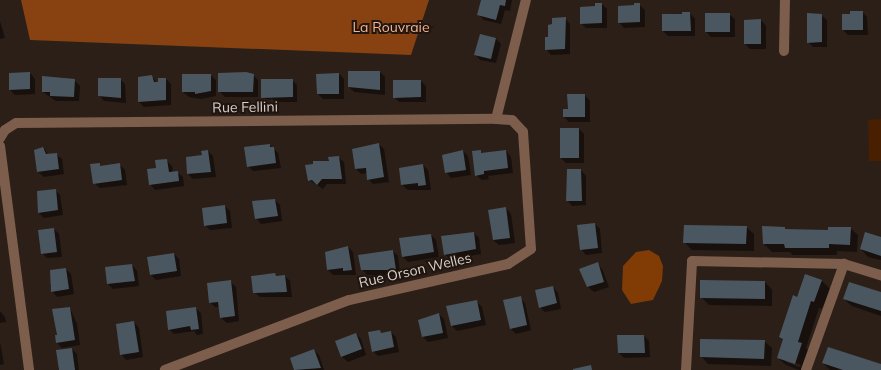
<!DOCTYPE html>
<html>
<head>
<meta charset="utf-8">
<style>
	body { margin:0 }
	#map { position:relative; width:881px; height:370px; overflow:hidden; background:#2b1f18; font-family:Mulish,sans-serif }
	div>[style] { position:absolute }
	.green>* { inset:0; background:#491f01 }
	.forest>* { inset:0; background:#884110 }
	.water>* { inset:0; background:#813b04 }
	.shadow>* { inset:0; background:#0007 }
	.building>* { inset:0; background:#4b5760 }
	.minor>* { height:10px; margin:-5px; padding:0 5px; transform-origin:5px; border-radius:5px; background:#7d5d4b }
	span { translate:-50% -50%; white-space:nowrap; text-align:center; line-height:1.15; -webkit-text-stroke:4px #21150f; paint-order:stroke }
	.park-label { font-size:14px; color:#f2b492 }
	.street-label { font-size:14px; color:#d9d1cd }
</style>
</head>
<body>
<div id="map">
	<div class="green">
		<div style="clip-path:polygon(881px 119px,881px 161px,869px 161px,868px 120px)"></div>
	</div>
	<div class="forest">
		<div style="clip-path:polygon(21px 0,429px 0,411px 55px,30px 40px)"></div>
	</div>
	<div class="water">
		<div style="clip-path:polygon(649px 250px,659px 256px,663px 266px,662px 281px,653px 300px,631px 304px,622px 290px,623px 266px,636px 252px)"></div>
	</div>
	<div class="shadow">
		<div style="clip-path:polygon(482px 0,512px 0,510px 11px,505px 10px,501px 24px,484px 20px,479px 15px)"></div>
		<div style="clip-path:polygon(602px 4px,607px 9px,607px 28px,586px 28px,581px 23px)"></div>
		<div style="clip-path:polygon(639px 5px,645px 10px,645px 27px,624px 28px,619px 22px)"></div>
		<div style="clip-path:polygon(862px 12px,867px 17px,868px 35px,848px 35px,843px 30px,843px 15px)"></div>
		<div style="clip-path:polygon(690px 13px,695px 19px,695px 36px,668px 36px,663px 31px,663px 15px)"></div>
		<div style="clip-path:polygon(729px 14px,735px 19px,735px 37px,711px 37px,706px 32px)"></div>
		<div style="clip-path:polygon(821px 15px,827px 20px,827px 47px,813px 47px,808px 42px)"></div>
		<div style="clip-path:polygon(565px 18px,570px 24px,570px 54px,551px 55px,546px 49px,549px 38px)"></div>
		<div style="clip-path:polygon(761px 20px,766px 26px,766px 49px,750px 49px,745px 44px,745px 21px)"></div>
		<div style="clip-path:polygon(0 21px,5px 38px,0 39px)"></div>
		<div style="clip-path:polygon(480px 35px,496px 39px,501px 44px,496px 63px,480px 60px,475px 54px)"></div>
		<div style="clip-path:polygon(380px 72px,385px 77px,385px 95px,354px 92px,349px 87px)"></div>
		<div style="clip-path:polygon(30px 73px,35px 79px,35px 94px,15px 95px,10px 90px)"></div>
		<div style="clip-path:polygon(339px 74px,344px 79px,344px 99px,323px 99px,318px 94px,317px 75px)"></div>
		<div style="clip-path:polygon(210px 75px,216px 80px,216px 96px,201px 99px,189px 97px,183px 92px)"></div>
		<div style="clip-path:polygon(253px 75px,258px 80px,258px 97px,225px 97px,219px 91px)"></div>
		<div style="clip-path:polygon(140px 77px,154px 78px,156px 83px,166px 79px,171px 84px,171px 105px,144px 107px,139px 102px,138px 84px)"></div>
		<div style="clip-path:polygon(120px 79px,125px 84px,126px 103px,104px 101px,99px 95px)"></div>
		<div style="clip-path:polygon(74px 80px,80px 86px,79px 101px,56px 101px,43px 92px)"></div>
		<div style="clip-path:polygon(292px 80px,297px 85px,297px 102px,276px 102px,271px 98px,271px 100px,262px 98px)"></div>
		<div style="clip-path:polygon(421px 81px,426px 86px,426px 102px,399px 102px,394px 97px)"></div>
		<div style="clip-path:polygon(585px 95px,590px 101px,590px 122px,569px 122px,564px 117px)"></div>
		<div style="clip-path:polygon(579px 129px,584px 134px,584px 163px,566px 163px,561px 158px)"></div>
		<div style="clip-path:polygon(379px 144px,384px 149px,389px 182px,373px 184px,368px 179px,367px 173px,361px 174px,356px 169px,354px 150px)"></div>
		<div style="clip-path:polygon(270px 145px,278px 153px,281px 168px,253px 171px,248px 166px)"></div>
		<div style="clip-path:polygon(37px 149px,45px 149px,48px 155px,56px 154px,62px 159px,64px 174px,44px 177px,38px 172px)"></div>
		<div style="clip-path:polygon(208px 151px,213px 156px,216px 177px,193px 179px,188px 174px)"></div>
		<div style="clip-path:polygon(463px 151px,468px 156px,471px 175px,451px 178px,446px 172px)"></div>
		<div style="clip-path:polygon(480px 151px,483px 154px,506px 151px,511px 157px,513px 173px,488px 176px,489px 179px,482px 180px,476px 175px)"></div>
		<div style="clip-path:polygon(338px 157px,344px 162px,346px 184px,327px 184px,323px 189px,309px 180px,321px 163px)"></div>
		<div style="clip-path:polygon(166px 160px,172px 166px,173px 173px,177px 172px,183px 177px,184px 186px,155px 190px,150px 184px,157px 169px)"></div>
		<div style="clip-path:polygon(99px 164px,102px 167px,119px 164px,125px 170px,127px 185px,100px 188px,94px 183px)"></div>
		<div style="clip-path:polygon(423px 165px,428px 170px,431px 190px,408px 190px,402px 185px)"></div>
		<div style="clip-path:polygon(568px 170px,581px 170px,586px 176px,586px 205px,572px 206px,567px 200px)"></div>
		<div style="clip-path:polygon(55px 190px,60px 195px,63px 215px,44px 218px,38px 212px,38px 206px)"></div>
		<div style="clip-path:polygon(275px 200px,280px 205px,282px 221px,261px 224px,256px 218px)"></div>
		<div style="clip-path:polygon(225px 206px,230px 211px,232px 228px,210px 230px,205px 225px)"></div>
		<div style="clip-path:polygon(506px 208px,511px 214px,515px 243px,499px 245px,493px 240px)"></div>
		<div style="clip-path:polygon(595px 224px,600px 229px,602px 253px,586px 255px,581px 249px)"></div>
		<div style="clip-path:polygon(746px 227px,754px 234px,754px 251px,692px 250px,684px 242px)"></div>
		<div style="clip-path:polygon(784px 228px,787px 230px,828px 231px,850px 228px,858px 235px,857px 252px,837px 251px,837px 255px,793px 255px,790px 252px,772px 252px,764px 244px)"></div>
		<div style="clip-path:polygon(54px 229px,59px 234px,62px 257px,47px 258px,42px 253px)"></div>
		<div style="clip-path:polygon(474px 233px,479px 238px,481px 254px,450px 259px,445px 254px)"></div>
		<div style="clip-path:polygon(431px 235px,436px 240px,439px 257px,408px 262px,403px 257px)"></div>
		<div style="clip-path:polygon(881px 238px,881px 260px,868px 257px,861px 249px)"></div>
		<div style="clip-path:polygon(348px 247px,353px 252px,356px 275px,333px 275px,328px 270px)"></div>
		<div style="clip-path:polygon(393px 251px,398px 256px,400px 275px,367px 275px,362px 269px)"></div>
		<div style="clip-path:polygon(174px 254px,179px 259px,181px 276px,156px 280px,151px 275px)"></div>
		<div style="clip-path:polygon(597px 263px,602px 269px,609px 287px,594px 292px,588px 287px,581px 269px)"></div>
		<div style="clip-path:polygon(132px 265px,137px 271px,139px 286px,113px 289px,108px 284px)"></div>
		<div style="clip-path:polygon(66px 269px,71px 274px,74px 294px,57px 297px,52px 291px,50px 285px)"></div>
		<div style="clip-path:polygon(evenodd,806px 275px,822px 281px,830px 289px,822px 309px,819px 308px,806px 348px,810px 352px,804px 370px,799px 370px,786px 365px,778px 358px,784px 340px,780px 337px,806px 275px,786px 360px,801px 365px,800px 367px,786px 362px,786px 360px)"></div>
		<div style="clip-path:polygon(285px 276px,290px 281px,292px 297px,260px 297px,254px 292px,252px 277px)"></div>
		<div style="clip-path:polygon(230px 281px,236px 287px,239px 321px,227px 323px,221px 318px,220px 307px,215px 307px,210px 302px)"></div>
		<div style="clip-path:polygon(765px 282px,772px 290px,772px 306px,709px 305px,701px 297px)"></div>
		<div style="clip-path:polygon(553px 287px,558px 293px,561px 309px,545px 312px,540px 307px)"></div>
		<div style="clip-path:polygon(881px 294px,881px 316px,852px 306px,844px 299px)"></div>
		<div style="clip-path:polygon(520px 298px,525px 303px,531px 330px,516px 334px,511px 329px)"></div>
		<div style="clip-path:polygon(476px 301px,482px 307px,486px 325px,457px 331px,452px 326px)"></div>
		<div style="clip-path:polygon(70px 308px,77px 324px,80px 345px,62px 348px,57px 343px,56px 321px)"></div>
		<div style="clip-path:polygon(195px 308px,201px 313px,203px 334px,197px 335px,194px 331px,174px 334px,169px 329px)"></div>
		<div style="clip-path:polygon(0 311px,5px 317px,6px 322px,0 323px)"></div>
		<div style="clip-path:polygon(439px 314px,444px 319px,448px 338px,428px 342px,423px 337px)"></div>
		<div style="clip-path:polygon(134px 322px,139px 328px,143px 357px,126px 360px,121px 354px)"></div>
		<div style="clip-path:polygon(380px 331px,382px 334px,391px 332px,396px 337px,399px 352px,378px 356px,373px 351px)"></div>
		<div style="clip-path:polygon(356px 334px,361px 339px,366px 355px,348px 362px,342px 357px,336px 341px)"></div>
		<div style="clip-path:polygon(644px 336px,649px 341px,650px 357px,624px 358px,619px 353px)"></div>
		<div style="clip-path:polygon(764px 341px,772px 348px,771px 366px,708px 364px,701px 356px)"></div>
		<div style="clip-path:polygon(0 342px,4px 364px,0 365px)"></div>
		<div style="clip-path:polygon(72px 349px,77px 354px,79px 370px,60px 370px)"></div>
		<div style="clip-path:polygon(314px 350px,319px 355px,324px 370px,295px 370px,291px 359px)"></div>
		<div style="clip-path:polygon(823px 363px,881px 366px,881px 370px,830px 370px)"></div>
	</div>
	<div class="building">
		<div style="clip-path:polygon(481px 0,506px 0,505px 6px,500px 5px,496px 20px,477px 15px)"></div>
		<div style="clip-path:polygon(595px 3px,602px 3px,602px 23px,580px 24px,580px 7px,595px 6px)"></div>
		<div style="clip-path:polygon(634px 3px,640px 3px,640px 22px,618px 23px,618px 6px,634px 5px)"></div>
		<div style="clip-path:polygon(850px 11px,863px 11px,863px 30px,842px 30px,842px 14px,850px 14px)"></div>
		<div style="clip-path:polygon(682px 12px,690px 12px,691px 31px,662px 31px,662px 14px,682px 14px)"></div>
		<div style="clip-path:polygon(705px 13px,730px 13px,730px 32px,705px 32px)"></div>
		<div style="clip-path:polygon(807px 13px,822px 14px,822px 42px,807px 43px)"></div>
		<div style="clip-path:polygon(566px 17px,565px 49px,545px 50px,545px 37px,548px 37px,548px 25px,552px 24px,552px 18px)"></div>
		<div style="clip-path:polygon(761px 19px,761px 44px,744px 44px,744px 20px)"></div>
		<div style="clip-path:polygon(480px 34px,496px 38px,491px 59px,474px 55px)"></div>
		<div style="clip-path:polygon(348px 71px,380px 71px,380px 90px,348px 87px)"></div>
		<div style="clip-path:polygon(30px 72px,30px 89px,9px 90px,9px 73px)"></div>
		<div style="clip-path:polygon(246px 72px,254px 74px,253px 92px,218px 92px,218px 73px)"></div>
		<div style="clip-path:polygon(339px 73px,339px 94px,317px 94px,316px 74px)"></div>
		<div style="clip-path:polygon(182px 74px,211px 74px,211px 91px,195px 94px,195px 92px,182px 92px)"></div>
		<div style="clip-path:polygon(152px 75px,154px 82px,158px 82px,158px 78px,166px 78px,166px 100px,138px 102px,138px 77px)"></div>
		<div style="clip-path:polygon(42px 76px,75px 79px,74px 97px,50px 96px,50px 92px,42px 92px)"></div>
		<div style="clip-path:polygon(98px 78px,121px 78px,121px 98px,98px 96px)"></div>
		<div style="clip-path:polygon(261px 79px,293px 79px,293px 97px,261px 98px)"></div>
		<div style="clip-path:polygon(393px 80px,421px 80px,421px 97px,393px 98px)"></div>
		<div style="clip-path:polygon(567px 94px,585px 94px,585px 117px,563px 117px,563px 109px,568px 109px)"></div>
		<div style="clip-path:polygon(560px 128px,579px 128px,579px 158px,560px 158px)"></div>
		<div style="clip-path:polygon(379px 143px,384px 177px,367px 180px,366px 168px,355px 169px,352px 149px)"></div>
		<div style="clip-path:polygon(270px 144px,270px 147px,274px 147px,276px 163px,247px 167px,244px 147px)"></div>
		<div style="clip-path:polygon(43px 147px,46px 154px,57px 153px,59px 169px,37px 172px,34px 150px)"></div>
		<div style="clip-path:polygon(208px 150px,211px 172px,187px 174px,186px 157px,202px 155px,201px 151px)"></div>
		<div style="clip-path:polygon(463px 150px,466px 170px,445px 173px,442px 155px)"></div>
		<div style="clip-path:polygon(481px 150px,481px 153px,506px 150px,508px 168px,484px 171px,484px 174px,475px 176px,472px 151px)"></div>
		<div style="clip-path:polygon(339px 156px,342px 179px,322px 179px,317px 185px,312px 180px,308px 181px,305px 165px,313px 164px,313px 161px,329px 161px,328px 157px)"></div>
		<div style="clip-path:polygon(167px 159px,169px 172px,178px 171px,179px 181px,149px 185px,147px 169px,156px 168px,155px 160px)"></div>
		<div style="clip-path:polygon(100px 163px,100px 166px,120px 163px,122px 180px,93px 184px,90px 164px)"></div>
		<div style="clip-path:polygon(423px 164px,426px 185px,418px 186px,418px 183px,401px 185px,399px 168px)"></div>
		<div style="clip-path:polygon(567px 169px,581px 169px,582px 201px,566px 201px)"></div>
		<div style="clip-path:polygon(56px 189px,58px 210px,38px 213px,37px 191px)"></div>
		<div style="clip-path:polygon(275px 199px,278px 216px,255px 219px,252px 201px)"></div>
		<div style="clip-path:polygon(225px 205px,227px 223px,204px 226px,202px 208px)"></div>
		<div style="clip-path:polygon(506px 207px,510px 238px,493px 240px,488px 210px)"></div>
		<div style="clip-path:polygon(595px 223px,598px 248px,580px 250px,577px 225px)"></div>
		<div style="clip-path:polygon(684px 225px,747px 226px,746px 244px,683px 243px)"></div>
		<div style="clip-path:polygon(762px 226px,785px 227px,785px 229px,828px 230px,828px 227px,851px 227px,850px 245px,829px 244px,829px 248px,785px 248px,784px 244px,763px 244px)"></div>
		<div style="clip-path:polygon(54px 228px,57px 252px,41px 254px,38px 230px)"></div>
		<div style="clip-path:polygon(474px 232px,476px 249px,444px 255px,441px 236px)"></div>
		<div style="clip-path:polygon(865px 232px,881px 237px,881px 256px,860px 249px)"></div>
		<div style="clip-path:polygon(431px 234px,434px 252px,402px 257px,399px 238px)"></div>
		<div style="clip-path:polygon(348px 246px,352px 270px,343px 271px,343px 268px,327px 270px,325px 252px)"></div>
		<div style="clip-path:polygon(393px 250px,396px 270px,361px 270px,358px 255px)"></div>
		<div style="clip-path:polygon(174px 253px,177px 271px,150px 275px,147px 257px)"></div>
		<div style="clip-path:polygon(598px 262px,604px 282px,587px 287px,579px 269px)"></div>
		<div style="clip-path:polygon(132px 264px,135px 281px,107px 284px,105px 267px)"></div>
		<div style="clip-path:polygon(66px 268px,69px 289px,51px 292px,50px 270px)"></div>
		<div style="clip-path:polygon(275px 273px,276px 276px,285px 275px,287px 292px,253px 293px,251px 276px)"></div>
		<div style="clip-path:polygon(805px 274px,822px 280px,814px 302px,811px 301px,798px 342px,802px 343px,795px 364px,777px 358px,783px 339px,779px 337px,793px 295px,797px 297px)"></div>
		<div style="clip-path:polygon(231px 280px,235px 316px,220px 318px,218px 302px,209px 303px,207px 283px)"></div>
		<div style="clip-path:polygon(700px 280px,765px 281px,765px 299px,700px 298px)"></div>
		<div style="clip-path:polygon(849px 282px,881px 292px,881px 311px,843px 299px)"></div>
		<div style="clip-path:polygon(553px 286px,557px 303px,539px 308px,535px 290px)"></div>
		<div style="clip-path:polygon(521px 296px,527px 325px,510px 329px,503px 300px)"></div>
		<div style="clip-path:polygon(477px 300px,481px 320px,451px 326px,446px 306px)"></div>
		<div style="clip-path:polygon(70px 307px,75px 340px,56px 343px,55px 335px,57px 335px,52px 309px)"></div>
		<div style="clip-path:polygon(196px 307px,199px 329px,191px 330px,190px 326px,168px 330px,166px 311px)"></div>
		<div style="clip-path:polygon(439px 313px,443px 333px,422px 337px,418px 320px)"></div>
		<div style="clip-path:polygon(134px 321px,139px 352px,120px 355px,116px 324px)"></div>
		<div style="clip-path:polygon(380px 330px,381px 333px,391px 331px,394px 347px,372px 352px,368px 332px)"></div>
		<div style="clip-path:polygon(356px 333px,362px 349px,341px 357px,335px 341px)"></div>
		<div style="clip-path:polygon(617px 335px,644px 335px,645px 353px,618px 353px)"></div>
		<div style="clip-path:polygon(700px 339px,765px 340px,764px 359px,700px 357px)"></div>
		<div style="clip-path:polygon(828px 347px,881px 364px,881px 370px,843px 370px,822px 363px)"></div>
		<div style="clip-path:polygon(72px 348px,75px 370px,59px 370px,56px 350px)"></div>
		<div style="clip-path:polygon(314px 349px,321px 368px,294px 370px,290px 358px)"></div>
		<div style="clip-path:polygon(591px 365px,592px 370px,573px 370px,573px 369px)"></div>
	</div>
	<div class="minor">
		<div style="left:784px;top:51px;width:51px;rotate:-88.9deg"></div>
		<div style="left:496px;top:119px;width:123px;rotate:-75.9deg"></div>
		<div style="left:0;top:138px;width:9px;rotate:-58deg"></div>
		<div style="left:5px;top:130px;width:13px;rotate:-32deg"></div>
		<div style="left:16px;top:123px;width:480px;rotate:-0.5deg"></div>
		<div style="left:496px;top:119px;width:16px;rotate:4deg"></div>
		<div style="left:512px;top:120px;width:16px;rotate:47deg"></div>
		<div style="left:523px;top:132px;width:117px;rotate:86.1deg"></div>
		<div style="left:531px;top:249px;width:27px;rotate:147deg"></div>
		<div style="left:508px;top:264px;width:163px;rotate:167.2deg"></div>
		<div style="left:349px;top:300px;width:197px;rotate:159.2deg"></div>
		<div style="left:0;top:146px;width:226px;rotate:82.6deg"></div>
		<div style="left:686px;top:370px;width:109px;rotate:-86.8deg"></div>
		<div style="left:692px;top:261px;width:152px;rotate:1.1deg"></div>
		<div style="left:844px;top:264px;width:39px;rotate:17deg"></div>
		<div style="left:806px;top:370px;width:113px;rotate:-70.3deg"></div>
	</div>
	<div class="park-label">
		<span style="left:391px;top:27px">La Rouvraie</span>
	</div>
	<div class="street-label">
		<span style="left:245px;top:107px;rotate:-1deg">Rue Fellini</span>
		<span style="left:415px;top:270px;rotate:-13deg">Rue Orson Welles</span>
	</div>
</div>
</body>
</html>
